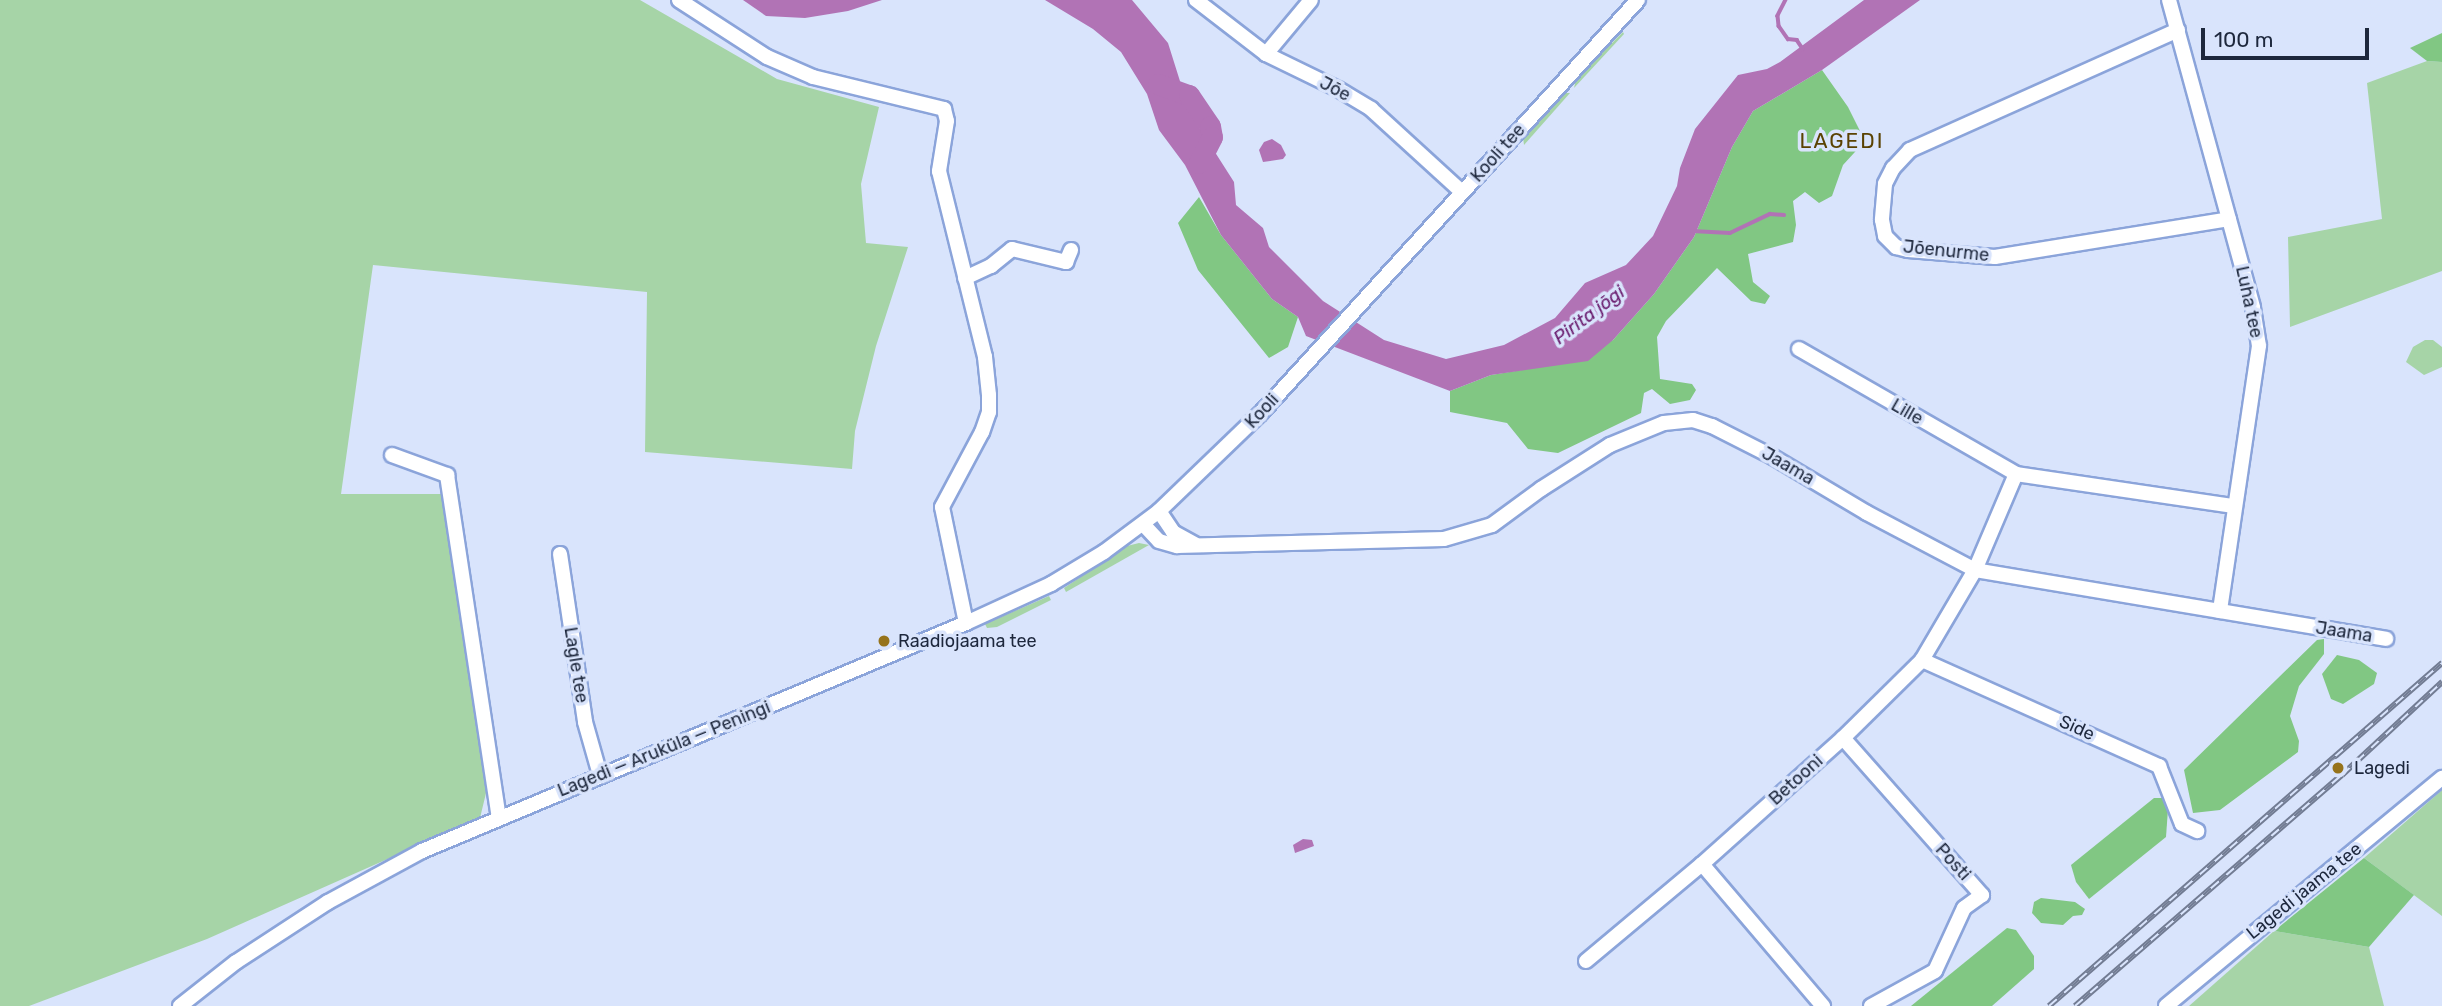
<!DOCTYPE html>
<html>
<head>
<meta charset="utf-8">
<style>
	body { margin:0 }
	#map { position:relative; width:2442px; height:1006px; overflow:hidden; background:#d9e4fc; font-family:Rubik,sans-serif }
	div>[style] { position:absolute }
	.green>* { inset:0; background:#a6d4a7 }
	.forest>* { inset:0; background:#81c783 }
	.water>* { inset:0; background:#b173b5 }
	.stream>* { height:3.5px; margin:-1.75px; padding:0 1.75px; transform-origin:1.75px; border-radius:1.75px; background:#b173b5 }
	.river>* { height:21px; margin:-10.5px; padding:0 10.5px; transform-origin:10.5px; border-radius:10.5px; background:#b173b5 }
	.roads { filter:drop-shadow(2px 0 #8ba4da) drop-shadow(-2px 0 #8ba4da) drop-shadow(0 2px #8ba4da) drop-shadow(0 -2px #8ba4da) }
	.minor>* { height:14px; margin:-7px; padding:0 7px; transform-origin:7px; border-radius:7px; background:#fff }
	.rail>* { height:6px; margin-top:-3px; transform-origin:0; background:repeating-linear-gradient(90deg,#d9e4fc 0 10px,#727c93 0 20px); box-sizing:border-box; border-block:2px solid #727c93 }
	.dots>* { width:19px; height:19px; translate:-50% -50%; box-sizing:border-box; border:4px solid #d9e4fc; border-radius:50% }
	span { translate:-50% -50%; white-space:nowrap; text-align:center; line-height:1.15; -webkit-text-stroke:7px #d9e4fc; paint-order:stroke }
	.street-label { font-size:18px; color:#1d273c }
	.poi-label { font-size:18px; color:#1d273c }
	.left { translate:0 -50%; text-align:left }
	.water-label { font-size:19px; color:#681a6d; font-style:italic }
	.quarter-label { font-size:21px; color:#5a4202; letter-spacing:2px }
	.scale { position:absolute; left:2201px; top:28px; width:168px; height:32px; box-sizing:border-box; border:4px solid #1d273c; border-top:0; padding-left:9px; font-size:21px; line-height:24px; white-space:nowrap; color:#1d273c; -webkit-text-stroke:5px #d9e4fc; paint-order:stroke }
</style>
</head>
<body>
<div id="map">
	<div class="green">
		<div style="clip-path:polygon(0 0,640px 0,777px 79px,879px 107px,861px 184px,866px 243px,908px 247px,876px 346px,855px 431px,852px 469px,645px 452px,647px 292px,373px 265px,341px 494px,442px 494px,487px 789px,480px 818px,207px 939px,29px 1006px,0 1006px)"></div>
		<div style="clip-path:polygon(1623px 32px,1624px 34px,1574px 88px,1576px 79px)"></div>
		<div style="clip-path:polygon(2427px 61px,2442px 62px,2442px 271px,2290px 327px,2288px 237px,2382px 219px,2367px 83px)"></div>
		<div style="clip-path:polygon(1563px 93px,1570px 93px,1524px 145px,1523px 137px)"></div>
		<div style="clip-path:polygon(2425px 340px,2433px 340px,2442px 347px,2442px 367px,2424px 375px,2406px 362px,2413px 347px)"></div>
		<div style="clip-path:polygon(1139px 543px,1149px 545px,1066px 592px,1064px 588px,1127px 546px)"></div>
		<div style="clip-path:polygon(1049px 596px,1051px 600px,997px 627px,987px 628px,985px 624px)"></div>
		<div style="clip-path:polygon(2442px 790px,2442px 916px,2364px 858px)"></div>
		<div style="clip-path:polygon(2274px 931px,2369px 947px,2384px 1006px,2189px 1006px)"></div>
	</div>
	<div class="forest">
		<div style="clip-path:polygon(2442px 33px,2442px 62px,2427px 61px,2410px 48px)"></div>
		<div style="clip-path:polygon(1822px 70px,1848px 107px,1865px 141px,1843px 165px,1832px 196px,1819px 203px,1805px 192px,1793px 201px,1796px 225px,1793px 242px,1748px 254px,1753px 282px,1770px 296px,1765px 304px,1751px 301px,1717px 268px,1666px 321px,1657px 337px,1660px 379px,1692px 384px,1696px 390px,1690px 400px,1670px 404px,1652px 389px,1644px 393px,1641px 413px,1558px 453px,1528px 449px,1507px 423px,1450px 412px,1450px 391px,1491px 375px,1557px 364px,1613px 340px,1654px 294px,1694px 237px,1732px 147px,1753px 111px)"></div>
		<div style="clip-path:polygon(1199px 197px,1221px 235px,1272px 299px,1298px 317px,1288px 347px,1269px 358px,1198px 270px,1178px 223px)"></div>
		<div style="clip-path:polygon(2324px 639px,2324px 654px,2299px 686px,2290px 716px,2299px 741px,2298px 752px,2220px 810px,2193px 813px,2184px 770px,2317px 640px)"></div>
		<div style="clip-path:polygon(2337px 655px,2359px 660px,2377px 673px,2374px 684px,2343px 704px,2331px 699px,2322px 674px)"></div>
		<div style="clip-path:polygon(2154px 798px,2162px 798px,2168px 809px,2166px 837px,2089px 899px,2076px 882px,2071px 865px)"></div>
		<div style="clip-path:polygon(2364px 858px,2414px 895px,2369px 947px,2274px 931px)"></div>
		<div style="clip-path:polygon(2041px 898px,2075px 902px,2085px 909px,2082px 915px,2073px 916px,2063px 925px,2041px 923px,2032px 913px,2034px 902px)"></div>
		<div style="clip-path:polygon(2007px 928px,2016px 930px,2034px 956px,2034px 969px,1992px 1006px,1911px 1006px)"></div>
	</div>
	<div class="water">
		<div style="clip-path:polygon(743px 0,882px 0,848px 11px,805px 18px,766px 16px)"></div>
		<div style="clip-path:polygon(1045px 0,1132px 0,1168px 43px,1190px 113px,1234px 182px,1236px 205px,1263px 228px,1269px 247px,1323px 301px,1384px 340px,1446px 359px,1504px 345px,1555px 318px,1585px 283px,1626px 265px,1653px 236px,1677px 186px,1680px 168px,1695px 129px,1738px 75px,1767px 69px,1780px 62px,1864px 0,1920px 0,1822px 70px,1753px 111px,1732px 147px,1694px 237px,1654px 294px,1613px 340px,1588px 361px,1491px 375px,1450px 391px,1306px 336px,1298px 317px,1272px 299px,1221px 235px,1185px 165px,1159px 130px,1147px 94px,1121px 52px,1093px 29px)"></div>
		<div style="clip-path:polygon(1272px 139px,1281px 145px,1286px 155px,1283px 159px,1263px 162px,1259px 150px,1264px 142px)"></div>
		<div style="clip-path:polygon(1303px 839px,1312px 840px,1314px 846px,1295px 853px,1293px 845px)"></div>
	</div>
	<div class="stream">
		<div style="left:1786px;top:0;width:18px;rotate:117deg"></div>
		<div style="left:1778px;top:16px;width:10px;rotate:84deg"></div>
		<div style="left:1779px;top:26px;width:16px;rotate:55deg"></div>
		<div style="left:1788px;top:39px;width:9px;rotate:6deg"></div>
		<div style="left:1797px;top:40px;width:11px;rotate:56deg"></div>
		<div style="left:1692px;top:231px;width:38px;rotate:3deg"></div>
		<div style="left:1730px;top:233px;width:44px;rotate:-25.4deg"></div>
		<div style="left:1770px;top:214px;width:14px;rotate:4deg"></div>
	</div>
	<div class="river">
		<div style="left:1158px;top:84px;width:33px;rotate:20deg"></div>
		<div style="left:1189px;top:95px;width:37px;rotate:56deg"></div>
		<div style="left:1210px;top:126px;width:11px;rotate:80deg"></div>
		<div style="left:1212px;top:137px;width:29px;rotate:117deg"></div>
	</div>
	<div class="roads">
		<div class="minor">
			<div style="left:679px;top:0;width:105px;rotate:32.9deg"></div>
			<div style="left:767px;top:57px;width:50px;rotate:23.5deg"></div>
			<div style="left:813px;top:77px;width:135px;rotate:13.7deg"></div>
			<div style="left:944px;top:109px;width:12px;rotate:76deg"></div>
			<div style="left:947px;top:121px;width:51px;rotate:99.1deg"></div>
			<div style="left:939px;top:171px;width:192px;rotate:76.1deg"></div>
			<div style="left:985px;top:357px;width:38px;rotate:84deg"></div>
			<div style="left:989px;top:395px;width:17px;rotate:90deg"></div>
			<div style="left:989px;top:412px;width:21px;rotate:109deg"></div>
			<div style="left:982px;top:432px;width:85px;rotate:118.1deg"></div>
			<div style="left:942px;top:507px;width:118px;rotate:78.3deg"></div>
			<div style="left:1196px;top:0;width:88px;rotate:37.6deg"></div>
			<div style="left:1266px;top:54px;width:80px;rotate:25.9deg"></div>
			<div style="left:1338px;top:89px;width:39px;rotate:31deg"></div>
			<div style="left:1371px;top:109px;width:123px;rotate:42.4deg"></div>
			<div style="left:2169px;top:0;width:319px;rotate:74.7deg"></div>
			<div style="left:2253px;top:308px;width:38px;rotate:81deg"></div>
			<div style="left:2259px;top:346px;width:268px;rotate:98.4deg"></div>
			<div style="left:2178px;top:30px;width:294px;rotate:155.9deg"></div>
			<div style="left:1910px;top:150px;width:25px;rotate:133deg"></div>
			<div style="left:1893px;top:168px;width:18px;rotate:117deg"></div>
			<div style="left:1885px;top:184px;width:36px;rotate:95deg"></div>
			<div style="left:1882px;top:220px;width:16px;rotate:79deg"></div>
			<div style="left:1885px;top:236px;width:16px;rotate:45deg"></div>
			<div style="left:1896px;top:247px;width:12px;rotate:14deg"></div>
			<div style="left:1908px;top:250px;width:87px;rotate:4.6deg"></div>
			<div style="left:1995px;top:257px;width:237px;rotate:-9.2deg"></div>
			<div style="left:1266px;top:54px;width:70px;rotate:-50.2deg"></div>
			<div style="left:965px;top:278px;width:29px;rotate:-25deg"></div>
			<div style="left:991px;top:266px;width:27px;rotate:-39deg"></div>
			<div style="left:1012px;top:249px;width:56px;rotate:13.5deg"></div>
			<div style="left:1066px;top:262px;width:13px;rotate:-67deg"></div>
			<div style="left:1799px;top:349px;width:250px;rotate:29.9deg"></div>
			<div style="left:2016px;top:474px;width:220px;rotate:8.4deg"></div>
			<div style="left:392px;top:455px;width:59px;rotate:20deg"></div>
			<div style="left:447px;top:475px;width:346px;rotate:81.4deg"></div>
			<div style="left:1159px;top:511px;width:25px;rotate:56deg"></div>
			<div style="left:1173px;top:532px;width:25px;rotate:29deg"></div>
			<div style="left:1143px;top:524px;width:23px;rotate:47deg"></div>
			<div style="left:1159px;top:541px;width:19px;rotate:16deg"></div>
			<div style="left:1177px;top:546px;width:267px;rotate:-1.5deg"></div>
			<div style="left:1444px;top:539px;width:50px;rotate:-16.3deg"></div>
			<div style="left:1492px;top:525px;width:61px;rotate:-36.3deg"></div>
			<div style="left:1541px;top:489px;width:82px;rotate:-32.5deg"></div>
			<div style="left:1610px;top:445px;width:58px;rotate:-22.2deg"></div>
			<div style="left:1664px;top:423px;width:29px;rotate:-6deg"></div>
			<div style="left:1693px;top:420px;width:20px;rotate:18deg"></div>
			<div style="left:1712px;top:426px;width:68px;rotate:26.9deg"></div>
			<div style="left:1773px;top:457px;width:109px;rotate:30.8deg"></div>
			<div style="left:1867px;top:513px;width:122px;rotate:27.8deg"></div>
			<div style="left:1975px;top:570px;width:417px;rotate:9.5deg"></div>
			<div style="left:560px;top:554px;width:170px;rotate:81.5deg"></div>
			<div style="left:585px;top:722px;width:55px;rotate:74.2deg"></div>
			<div style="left:1922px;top:660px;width:260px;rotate:24.1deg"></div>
			<div style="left:2159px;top:766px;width:62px;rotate:68.4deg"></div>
			<div style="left:2182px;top:824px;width:17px;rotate:25deg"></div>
			<div style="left:1843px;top:738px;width:210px;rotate:48.5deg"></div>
			<div style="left:1982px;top:895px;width:22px;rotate:144deg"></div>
			<div style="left:1964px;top:908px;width:69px;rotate:114.7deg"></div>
			<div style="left:1935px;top:971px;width:73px;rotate:151.3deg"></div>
			<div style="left:1702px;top:864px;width:187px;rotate:49.6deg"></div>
			<div style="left:1586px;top:961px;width:151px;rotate:-39.9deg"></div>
			<div style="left:1702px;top:864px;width:189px;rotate:-41.8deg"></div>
			<div style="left:1843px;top:738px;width:111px;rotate:-44.6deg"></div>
			<div style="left:1922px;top:660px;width:104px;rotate:-59.5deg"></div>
			<div style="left:1975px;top:570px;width:104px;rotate:-66.9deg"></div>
			<div style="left:180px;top:1006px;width:71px;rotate:-38.2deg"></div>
			<div style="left:236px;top:962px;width:110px;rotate:-33.1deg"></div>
			<div style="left:328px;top:902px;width:107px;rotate:-28.5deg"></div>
			<div style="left:422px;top:851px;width:590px;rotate:-22.74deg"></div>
			<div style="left:966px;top:623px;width:94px;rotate:-24.6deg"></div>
			<div style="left:1051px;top:584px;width:62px;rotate:-31.1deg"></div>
			<div style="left:1104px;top:552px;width:69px;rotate:-36.7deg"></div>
			<div style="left:1159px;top:511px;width:141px;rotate:-43.9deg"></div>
			<div style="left:1261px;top:413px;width:559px;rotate:-47.61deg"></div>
			<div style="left:2166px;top:1006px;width:358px;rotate:-39.6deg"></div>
		</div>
	</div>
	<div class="rail">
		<div style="left:2049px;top:1006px;width:522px;rotate:-41.11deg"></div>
		<div style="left:2075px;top:1006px;width:353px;rotate:-40.9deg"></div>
		<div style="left:2342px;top:775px;width:137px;rotate:-42.9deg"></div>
	</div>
	<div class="dots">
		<div style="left:884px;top:641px;background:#96731b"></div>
		<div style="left:2338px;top:768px;background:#96731b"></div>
	</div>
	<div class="street-label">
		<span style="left:1335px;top:89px;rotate:28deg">Jõe</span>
		<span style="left:1498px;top:153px;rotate:-48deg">Kooli tee</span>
		<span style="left:1946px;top:251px;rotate:6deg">Jõenurme</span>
		<span style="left:2249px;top:302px;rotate:78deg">Luha tee</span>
		<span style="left:1262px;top:411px;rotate:-47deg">Kooli</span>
		<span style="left:1907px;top:412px;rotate:30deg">Lille</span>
		<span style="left:1788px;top:466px;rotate:30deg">Jaama</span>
		<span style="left:2344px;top:632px;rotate:9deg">Jaama</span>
		<span style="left:576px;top:665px;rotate:81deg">Lagle tee</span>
		<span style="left:2077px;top:728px;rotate:24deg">Side</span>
		<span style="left:664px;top:749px;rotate:-22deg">Lagedi — Aruküla — Peningi</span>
		<span style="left:1796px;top:780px;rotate:-42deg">Betooni</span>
		<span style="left:1953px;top:862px;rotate:48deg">Posti</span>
		<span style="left:2304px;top:891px;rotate:-39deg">Lagedi jaama tee</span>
	</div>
	<div class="poi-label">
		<span class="left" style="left:898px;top:641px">Raadiojaama tee</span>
		<span class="left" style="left:2354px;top:768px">Lagedi</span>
	</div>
	<div class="water-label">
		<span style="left:1589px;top:315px;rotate:-37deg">Pirita jõgi</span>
	</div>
	<div class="quarter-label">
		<span style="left:1842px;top:141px">LAGEDI</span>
	</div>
	<div class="scale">100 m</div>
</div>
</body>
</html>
